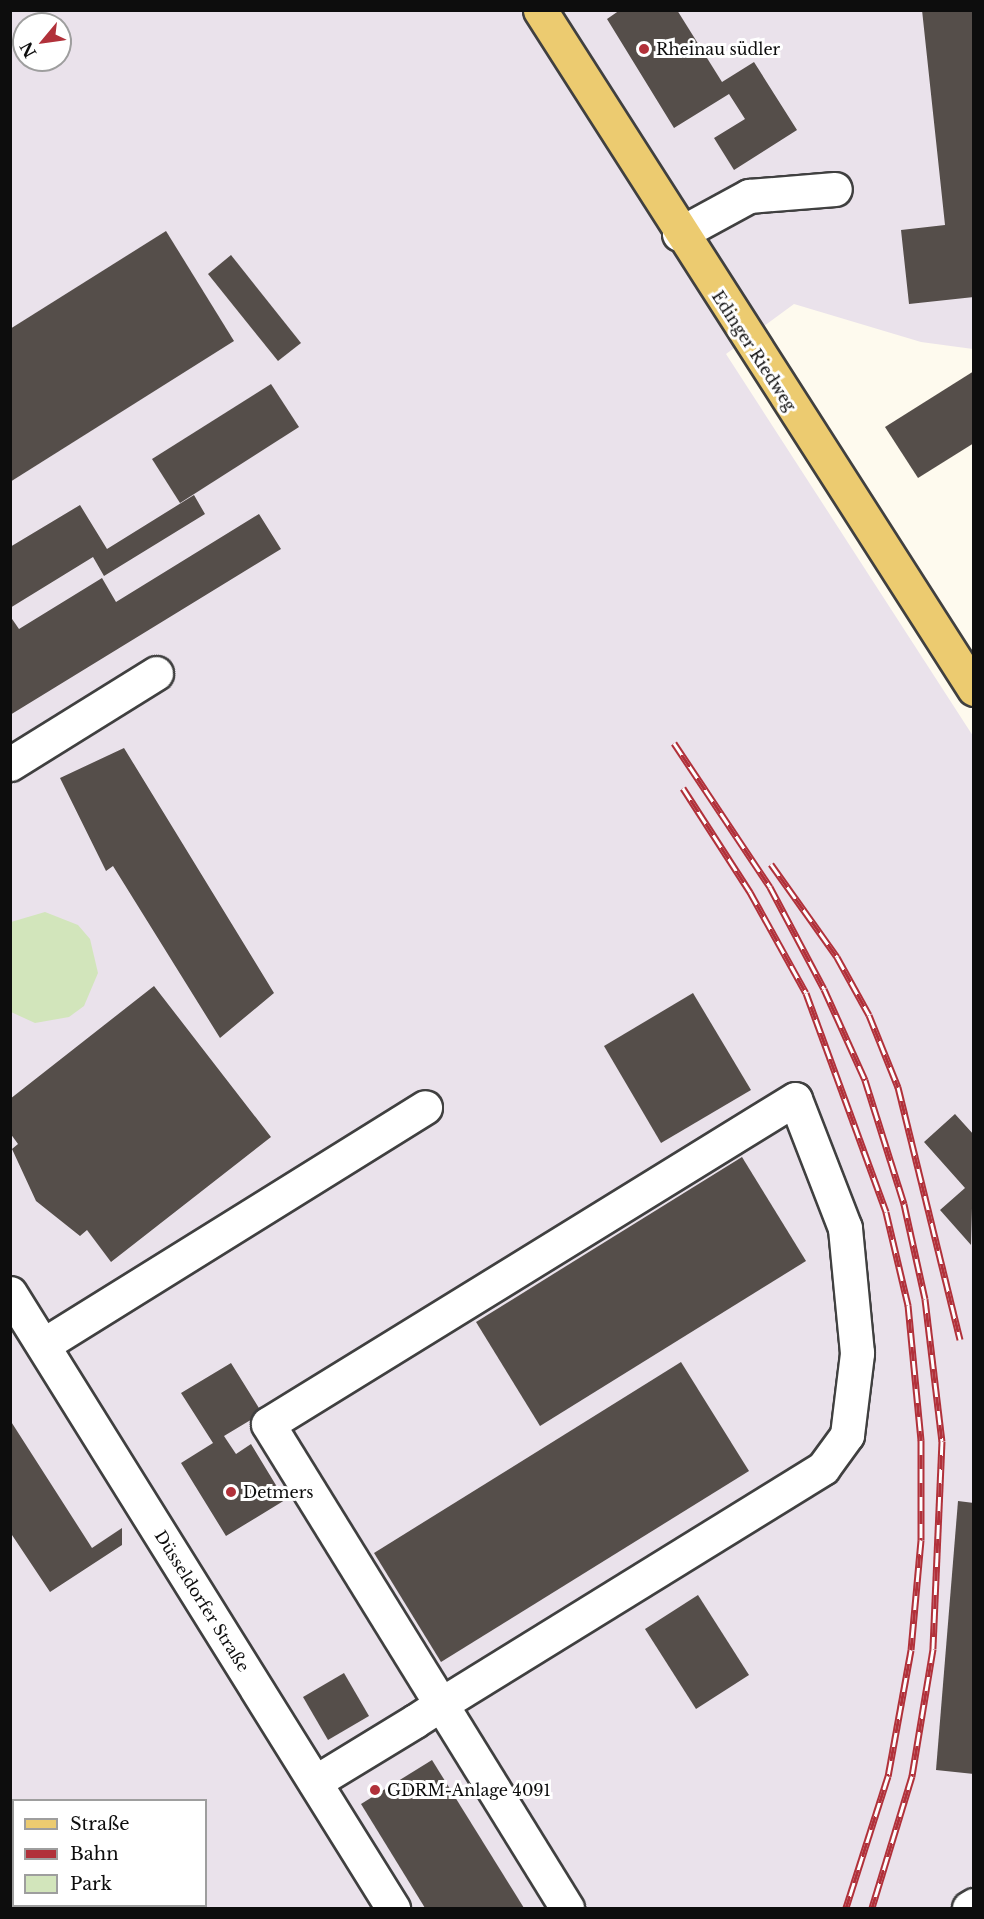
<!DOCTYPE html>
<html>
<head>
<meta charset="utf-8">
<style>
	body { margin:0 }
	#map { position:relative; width:984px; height:1919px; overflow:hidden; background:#fefaee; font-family:"Libre Baskerville",serif }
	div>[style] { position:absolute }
	.industrial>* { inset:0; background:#eae2eb }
	.green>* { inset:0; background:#d2e5bb }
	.building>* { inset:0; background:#554e4a }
	.roads { filter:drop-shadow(2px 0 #404040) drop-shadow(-2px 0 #404040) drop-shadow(0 2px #404040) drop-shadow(0 -2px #404040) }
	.minor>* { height:33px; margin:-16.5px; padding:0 16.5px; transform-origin:16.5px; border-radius:16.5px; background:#fff }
	.major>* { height:33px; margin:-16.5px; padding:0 16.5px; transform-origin:16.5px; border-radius:16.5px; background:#eccb70 }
	.rail>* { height:7px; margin-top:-3.5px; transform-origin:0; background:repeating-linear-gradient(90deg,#fff 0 14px,#b1313a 0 28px); box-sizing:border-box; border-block:2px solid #b1313a }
	.dots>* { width:16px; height:16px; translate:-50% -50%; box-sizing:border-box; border:3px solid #fff; border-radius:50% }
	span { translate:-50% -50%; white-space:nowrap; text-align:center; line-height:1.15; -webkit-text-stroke:6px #fff; paint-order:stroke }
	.poi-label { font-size:16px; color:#0d0d0d }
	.left { translate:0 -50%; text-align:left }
	.street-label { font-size:16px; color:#0d0d0d }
	.frame { position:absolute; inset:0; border:12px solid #0d0d0d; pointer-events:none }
	.legend { position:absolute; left:12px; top:1799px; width:195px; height:108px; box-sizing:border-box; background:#fff; border:2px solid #9e9e9e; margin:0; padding:8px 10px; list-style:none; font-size:18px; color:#0d0d0d }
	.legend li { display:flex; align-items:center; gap:12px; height:30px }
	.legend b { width:30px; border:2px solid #9e9e9e }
	.north { position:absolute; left:12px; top:12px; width:60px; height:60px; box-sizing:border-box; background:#fff; border:2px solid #9e9e9e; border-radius:50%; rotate:241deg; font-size:16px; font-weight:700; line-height:24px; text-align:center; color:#0d0d0d }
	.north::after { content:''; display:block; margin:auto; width:21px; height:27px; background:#b1313a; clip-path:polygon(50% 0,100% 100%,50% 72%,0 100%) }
</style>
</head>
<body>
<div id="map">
	<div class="industrial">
		<div style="clip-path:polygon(evenodd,11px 11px,973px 11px,973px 349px,921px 342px,794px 304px,726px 354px,973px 736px,973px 1908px,11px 1908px,11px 11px,24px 24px,60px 24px,60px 60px,24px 60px,24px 24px,11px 11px,14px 1800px,206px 1800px,206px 1906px,14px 1906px,14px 1800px)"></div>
	</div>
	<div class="green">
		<div style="clip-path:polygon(45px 912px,78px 925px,90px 939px,98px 973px,84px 1006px,69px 1017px,35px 1023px,11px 1012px,11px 922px)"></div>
	</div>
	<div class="building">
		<div style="clip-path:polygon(620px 10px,677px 10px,722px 82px,754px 62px,797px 130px,734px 170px,714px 138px,745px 119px,729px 94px,674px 128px,607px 19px)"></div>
		<div style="clip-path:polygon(922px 10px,974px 10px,974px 297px,909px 304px,901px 230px,945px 225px)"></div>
		<div style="clip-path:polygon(166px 231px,234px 341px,10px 482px,10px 329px)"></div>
		<div style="clip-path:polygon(231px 255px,301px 343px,278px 361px,208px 274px)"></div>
		<div style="clip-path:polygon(974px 371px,974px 443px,918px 478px,885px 427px)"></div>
		<div style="clip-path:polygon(271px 384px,299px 427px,180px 503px,152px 459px)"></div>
		<div style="clip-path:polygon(194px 495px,205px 514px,104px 576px,93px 557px,10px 608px,10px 547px,80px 505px,107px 549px)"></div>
		<div style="clip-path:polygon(259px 514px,281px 549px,10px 715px,10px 616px,19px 629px,102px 578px,116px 602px)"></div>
		<div style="clip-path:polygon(124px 748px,274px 993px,220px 1038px,113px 866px,106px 871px,60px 778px)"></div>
		<div style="clip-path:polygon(154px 986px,271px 1137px,111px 1262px,87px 1230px,80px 1236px,36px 1201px,12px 1149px,18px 1144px,10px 1133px,10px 1099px)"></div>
		<div style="clip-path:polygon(693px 993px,751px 1090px,661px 1143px,604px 1046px)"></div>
		<div style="clip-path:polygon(955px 1114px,974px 1135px,971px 1245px,940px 1210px,965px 1188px,924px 1142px)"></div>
		<div style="clip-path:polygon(742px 1157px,806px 1261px,540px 1426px,476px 1322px)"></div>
		<div style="clip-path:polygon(681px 1362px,749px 1471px,441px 1662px,374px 1553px)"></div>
		<div style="clip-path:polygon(231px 1363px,262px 1413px,224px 1436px,236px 1454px,251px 1444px,285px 1500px,226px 1536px,181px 1463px,213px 1443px,181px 1393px)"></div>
		<div style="clip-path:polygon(10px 1420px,92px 1548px,122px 1528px,122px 1545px,50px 1592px,10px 1532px)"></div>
		<div style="clip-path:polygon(958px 1501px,974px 1503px,974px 1774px,936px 1770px)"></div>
		<div style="clip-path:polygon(698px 1595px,749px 1675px,696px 1709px,645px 1629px)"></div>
		<div style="clip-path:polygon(344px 1673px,369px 1716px,328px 1740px,303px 1697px)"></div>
		<div style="clip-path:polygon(432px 1760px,524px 1908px,425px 1908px,361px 1804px)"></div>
		<div style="clip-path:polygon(10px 1821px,14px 1824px,10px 1864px)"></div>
	</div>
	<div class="roads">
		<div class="minor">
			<div style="left:679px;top:234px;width:80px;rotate:-28.5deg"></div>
			<div style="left:749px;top:196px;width:86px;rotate:-4.7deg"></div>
			<div style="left:10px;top:764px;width:172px;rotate:-31.9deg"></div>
			<div style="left:10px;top:1293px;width:725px;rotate:58.09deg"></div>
			<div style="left:43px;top:1345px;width:450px;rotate:-31.9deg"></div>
			<div style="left:315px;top:1782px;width:117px;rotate:-31.4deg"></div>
			<div style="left:415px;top:1721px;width:31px;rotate:-33deg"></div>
			<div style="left:441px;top:1704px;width:449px;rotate:-31.7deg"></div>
			<div style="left:823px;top:1468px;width:41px;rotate:-54deg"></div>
			<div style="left:847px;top:1435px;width:83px;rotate:-83deg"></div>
			<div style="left:857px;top:1353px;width:126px;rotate:-95.5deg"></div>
			<div style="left:845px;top:1228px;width:138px;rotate:-111.2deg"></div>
			<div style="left:795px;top:1099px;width:619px;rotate:148.34deg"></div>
			<div style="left:268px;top:1424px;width:329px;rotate:58.3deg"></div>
			<div style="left:441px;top:1704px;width:240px;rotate:58.3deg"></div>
			<div style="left:969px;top:1908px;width:6px;rotate:-31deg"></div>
		</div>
		<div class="major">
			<div style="left:540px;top:10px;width:806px;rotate:57.41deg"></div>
		</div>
	</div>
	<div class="rail">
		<div style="left:674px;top:743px;width:173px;rotate:56.3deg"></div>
		<div style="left:770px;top:887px;width:115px;rotate:62.1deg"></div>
		<div style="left:824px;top:989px;width:100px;rotate:65.7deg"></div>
		<div style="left:865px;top:1080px;width:130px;rotate:72.5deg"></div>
		<div style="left:904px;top:1204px;width:97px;rotate:77.5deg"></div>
		<div style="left:925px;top:1299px;width:143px;rotate:83.2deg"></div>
		<div style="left:942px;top:1441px;width:208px;rotate:92.5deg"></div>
		<div style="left:933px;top:1649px;width:129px;rotate:99.4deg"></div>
		<div style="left:912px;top:1776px;width:138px;rotate:106.9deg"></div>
		<div style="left:683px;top:788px;width:124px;rotate:57.2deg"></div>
		<div style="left:750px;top:892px;width:115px;rotate:61deg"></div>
		<div style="left:806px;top:993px;width:233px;rotate:69.9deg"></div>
		<div style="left:886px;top:1212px;width:96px;rotate:76.7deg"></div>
		<div style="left:908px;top:1305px;width:136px;rotate:84.5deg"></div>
		<div style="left:921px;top:1440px;width:100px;rotate:90deg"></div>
		<div style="left:921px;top:1540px;width:110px;rotate:95.2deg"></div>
		<div style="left:911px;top:1650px;width:128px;rotate:100.3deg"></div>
		<div style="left:888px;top:1776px;width:139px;rotate:107.7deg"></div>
		<div style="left:771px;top:864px;width:114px;rotate:54.6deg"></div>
		<div style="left:837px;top:957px;width:66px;rotate:61.1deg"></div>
		<div style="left:869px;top:1015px;width:78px;rotate:68.1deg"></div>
		<div style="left:898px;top:1087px;width:260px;rotate:76.2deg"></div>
	</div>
	<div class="dots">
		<div style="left:644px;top:49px;background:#b1313a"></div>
		<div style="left:231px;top:1492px;background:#b1313a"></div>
		<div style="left:375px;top:1790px;background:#b1313a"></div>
	</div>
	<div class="poi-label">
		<span class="left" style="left:656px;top:49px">Rheinau südler</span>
		<span class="left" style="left:243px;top:1492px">Detmers</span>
		<span class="left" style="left:387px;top:1790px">GDRM-Anlage 4091</span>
	</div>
	<div class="street-label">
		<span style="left:754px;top:351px;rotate:57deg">Edinger Riedweg</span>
		<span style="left:202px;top:1601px;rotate:58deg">Düsseldorfer Straße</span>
	</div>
	<div class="frame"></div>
	<ul class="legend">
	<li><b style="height:8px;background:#eccb70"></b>Straße</li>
	<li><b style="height:8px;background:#b1313a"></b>Bahn</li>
	<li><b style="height:16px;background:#d2e5bb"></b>Park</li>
	</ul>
	<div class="north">N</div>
</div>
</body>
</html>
